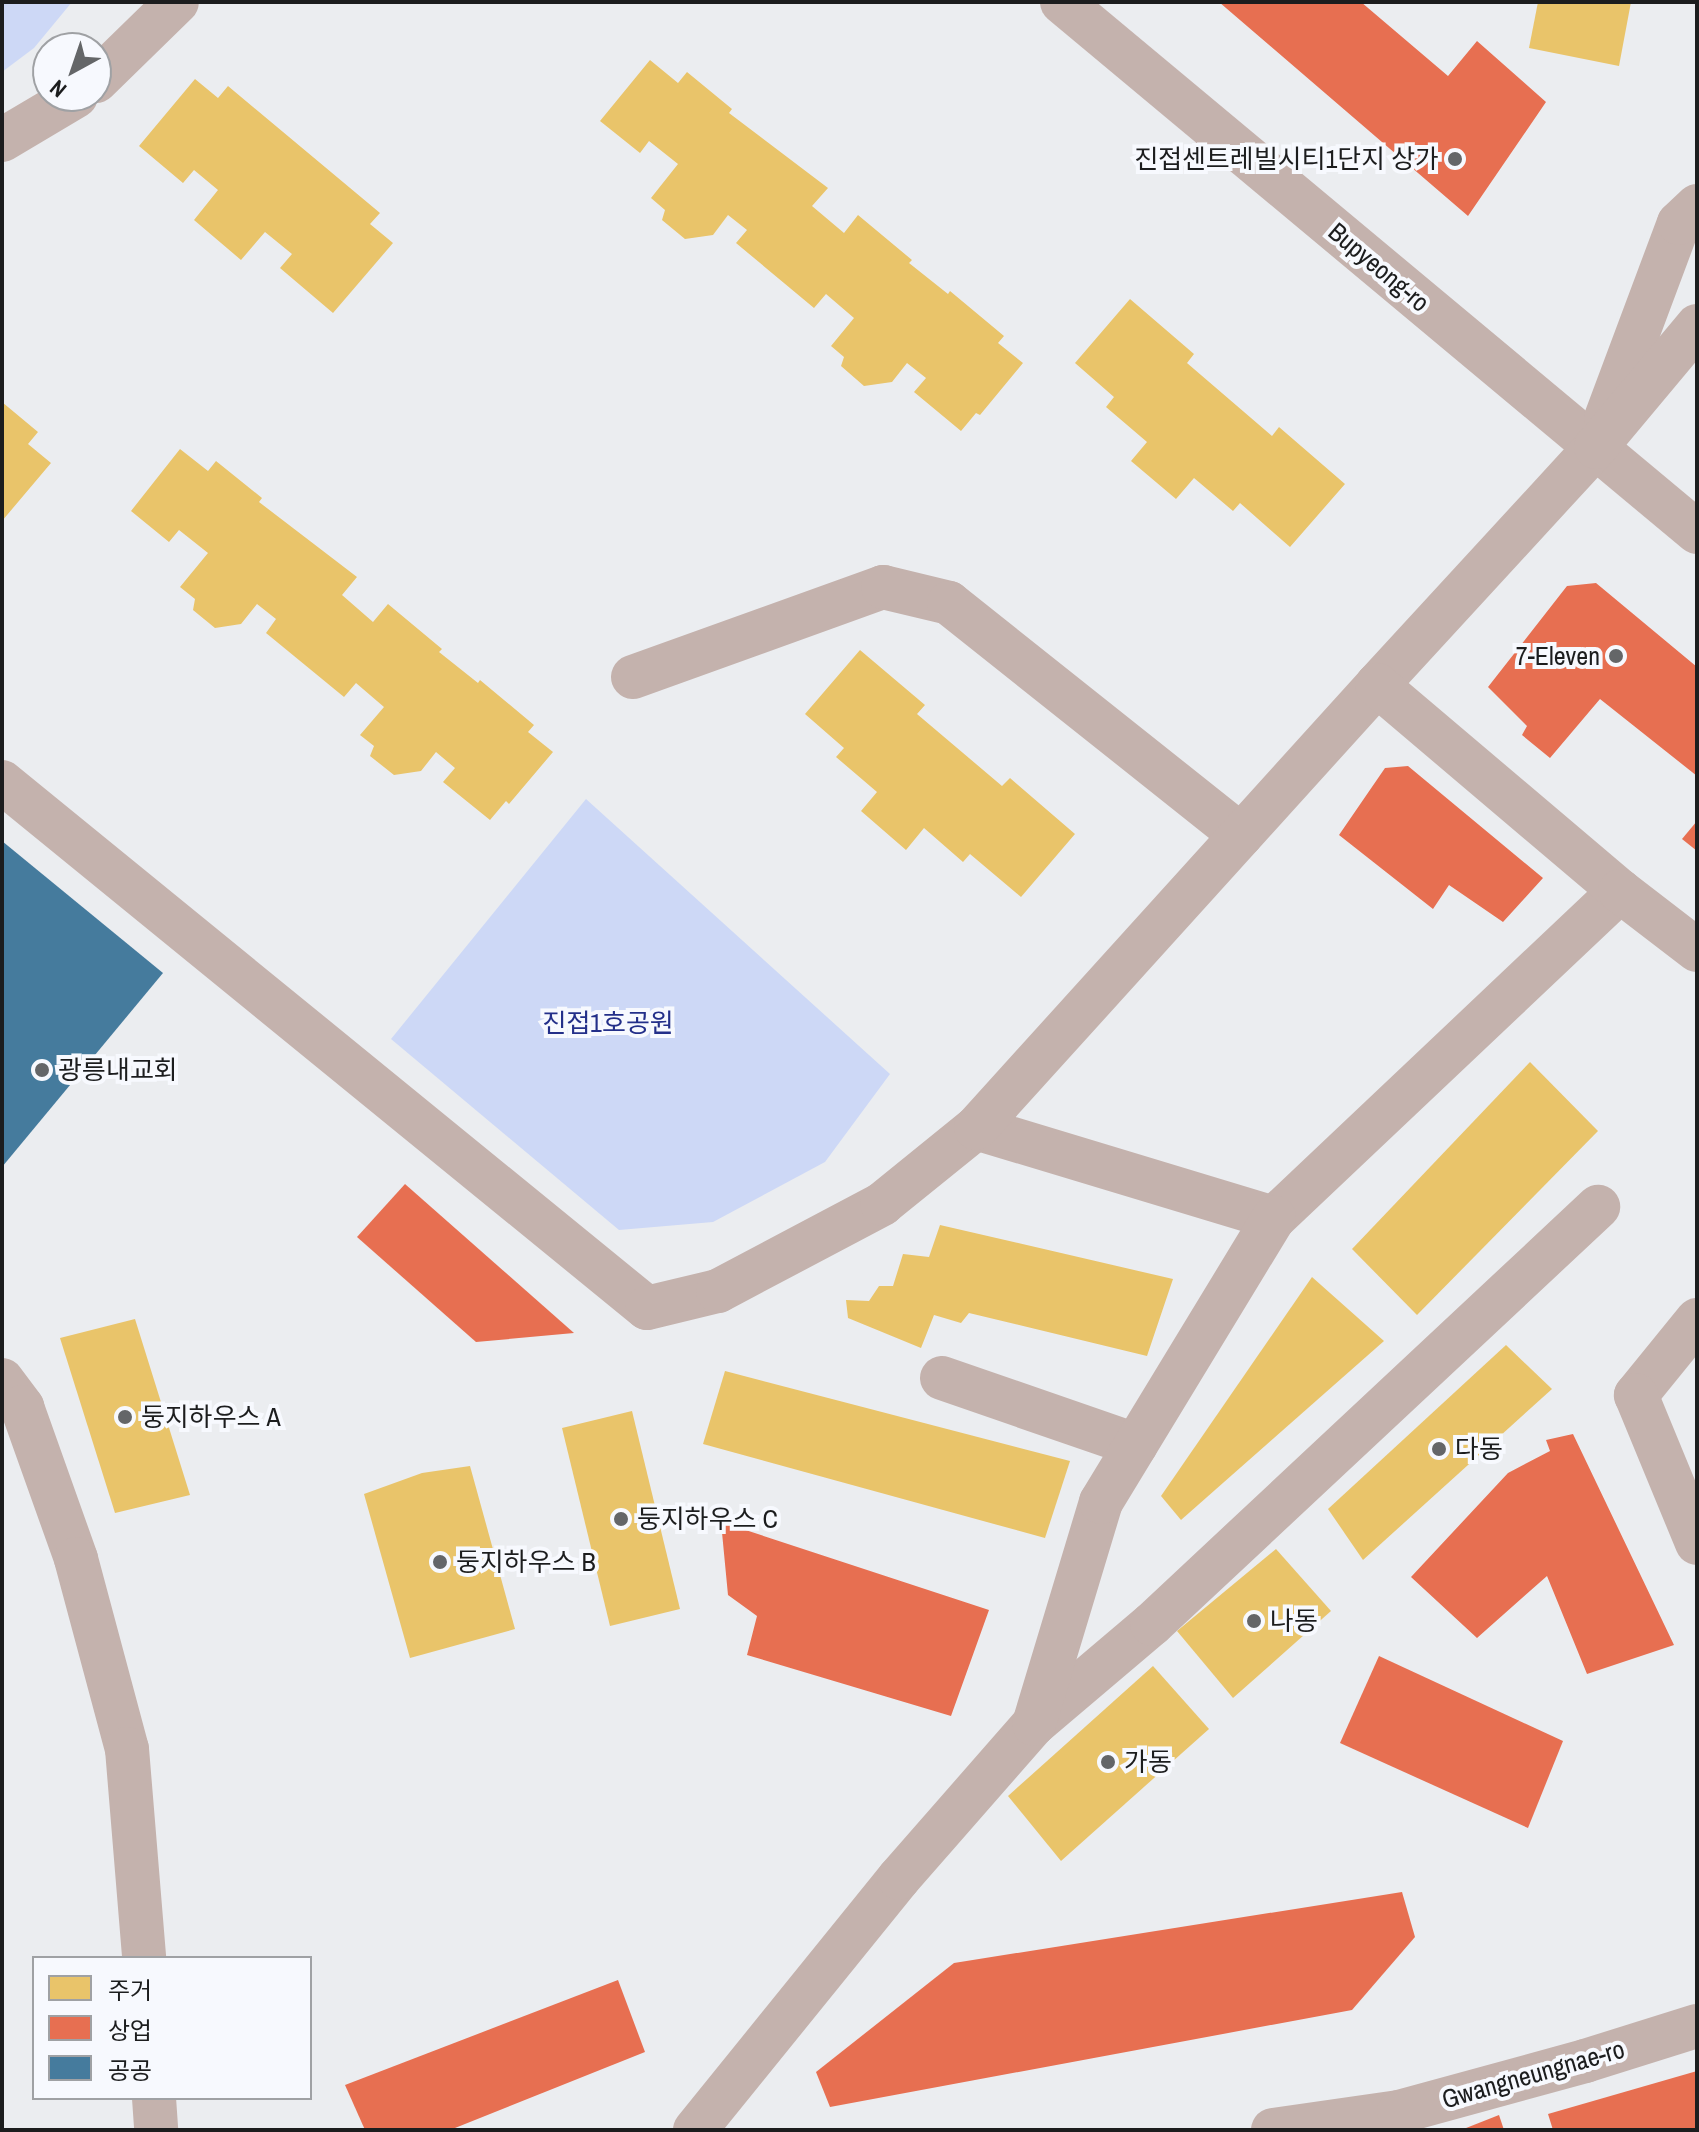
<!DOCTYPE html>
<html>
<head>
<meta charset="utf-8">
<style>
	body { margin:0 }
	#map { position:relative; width:1699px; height:2132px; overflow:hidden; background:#ebedf0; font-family:"Archivo Narrow","Noto Sans KR",sans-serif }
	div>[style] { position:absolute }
	.green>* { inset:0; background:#cdd8f6 }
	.homes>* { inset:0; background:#e9c46a }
	.shops>* { inset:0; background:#e76f51 }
	.public>* { inset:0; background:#457b9d }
	.minor>* { height:44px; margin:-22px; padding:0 22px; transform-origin:22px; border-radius:22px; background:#c4b2ad }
	.dots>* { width:22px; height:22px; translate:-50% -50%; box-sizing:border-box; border:4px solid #f7f9fe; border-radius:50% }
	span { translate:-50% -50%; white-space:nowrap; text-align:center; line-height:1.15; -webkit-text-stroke:8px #f7f9fe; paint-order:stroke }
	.poi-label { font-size:26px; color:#1c1d1e }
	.right { translate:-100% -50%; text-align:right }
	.left { translate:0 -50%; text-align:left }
	.street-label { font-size:26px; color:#1c1d1e }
	.park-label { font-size:26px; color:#232f89 }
	.frame { position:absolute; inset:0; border:4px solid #1c1d1e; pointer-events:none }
	.legend { position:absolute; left:32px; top:1956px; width:280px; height:144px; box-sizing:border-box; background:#f7f9fe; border:2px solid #9fa1a4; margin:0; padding:10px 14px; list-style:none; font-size:24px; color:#1c1d1e }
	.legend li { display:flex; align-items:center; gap:16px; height:40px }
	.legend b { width:40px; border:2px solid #9fa1a4 }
	.north { position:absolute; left:32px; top:32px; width:80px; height:80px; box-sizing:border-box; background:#f7f9fe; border:2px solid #9fa1a4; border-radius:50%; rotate:220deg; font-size:22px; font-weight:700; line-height:32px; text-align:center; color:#1c1d1e }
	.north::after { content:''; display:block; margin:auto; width:28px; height:36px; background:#646668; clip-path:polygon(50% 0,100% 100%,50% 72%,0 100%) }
</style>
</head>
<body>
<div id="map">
	<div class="green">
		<div style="clip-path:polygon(2px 2px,72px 2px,34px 48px,2px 72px)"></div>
		<div style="clip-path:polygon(586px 799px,890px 1074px,825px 1162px,713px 1222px,619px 1230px,391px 1039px)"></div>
	</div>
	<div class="homes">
		<div style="clip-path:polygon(1538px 2px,1631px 2px,1619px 66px,1529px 48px)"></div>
		<div style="clip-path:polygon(650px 60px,678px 83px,687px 72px,732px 109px,729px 113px,828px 188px,812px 206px,844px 233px,858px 215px,912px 260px,909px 263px,948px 294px,950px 291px,1004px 336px,998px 343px,1023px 363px,980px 415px,976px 413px,961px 431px,914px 392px,926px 378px,907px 363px,892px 382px,864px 386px,841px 366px,844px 357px,831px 346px,854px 318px,826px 294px,814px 308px,736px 243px,747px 230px,728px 215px,713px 235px,685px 239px,662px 220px,665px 210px,651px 198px,678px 164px,649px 141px,640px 153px,600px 121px)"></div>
		<div style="clip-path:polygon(195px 79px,218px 98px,228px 86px,380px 213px,370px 224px,393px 243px,333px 313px,280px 268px,292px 254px,265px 232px,241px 260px,194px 220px,218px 190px,194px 170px,183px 183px,139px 146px)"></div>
		<div style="clip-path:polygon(1130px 299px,1194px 354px,1187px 363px,1272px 436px,1279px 427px,1345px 484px,1290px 547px,1240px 503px,1233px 511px,1194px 478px,1176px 499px,1131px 461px,1147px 442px,1106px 407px,1114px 397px,1075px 363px)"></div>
		<div style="clip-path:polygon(2px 402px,38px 432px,28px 444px,51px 463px,2px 521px)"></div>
		<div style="clip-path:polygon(180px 449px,208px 471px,216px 461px,262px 498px,259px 502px,357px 577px,342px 595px,373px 622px,388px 604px,442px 649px,439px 652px,478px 683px,480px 680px,534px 725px,528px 732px,553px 752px,509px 804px,506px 801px,490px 820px,443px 782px,455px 768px,436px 752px,421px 771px,394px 775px,370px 756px,374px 746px,360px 735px,384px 707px,356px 683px,344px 697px,266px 633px,276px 619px,257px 604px,241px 624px,215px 628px,193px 610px,195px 599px,180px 587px,208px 553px,179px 530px,169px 542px,131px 511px)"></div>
		<div style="clip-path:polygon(860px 650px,925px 705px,917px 714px,1002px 786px,1010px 778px,1075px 834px,1021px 897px,970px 854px,963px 862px,924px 828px,906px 850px,861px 811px,877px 792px,836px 757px,844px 748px,805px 714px)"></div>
		<div style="clip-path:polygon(1530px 1062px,1598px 1131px,1417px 1315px,1352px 1249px)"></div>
		<div style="clip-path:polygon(940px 1225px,1173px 1279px,1147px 1356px,969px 1313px,961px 1323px,934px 1315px,921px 1348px,848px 1318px,846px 1300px,869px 1301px,879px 1286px,893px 1286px,903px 1254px,929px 1257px)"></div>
		<div style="clip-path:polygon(1312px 1277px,1384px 1341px,1181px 1520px,1161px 1496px)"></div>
		<div style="clip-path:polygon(135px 1319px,190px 1495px,115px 1513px,60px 1338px)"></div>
		<div style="clip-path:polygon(1506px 1345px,1552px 1389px,1363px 1560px,1328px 1509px)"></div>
		<div style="clip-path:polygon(725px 1371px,1070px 1461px,1045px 1538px,703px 1444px)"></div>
		<div style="clip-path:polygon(632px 1411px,680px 1609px,610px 1626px,562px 1428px)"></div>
		<div style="clip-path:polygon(470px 1466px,515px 1629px,410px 1658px,364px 1494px,422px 1473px)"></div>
		<div style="clip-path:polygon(1276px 1549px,1331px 1611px,1233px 1698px,1177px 1631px)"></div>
		<div style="clip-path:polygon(1153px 1666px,1209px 1729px,1061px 1861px,1008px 1796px)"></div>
	</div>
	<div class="shops">
		<div style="clip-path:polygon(1219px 2px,1361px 2px,1448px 76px,1477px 41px,1546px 102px,1468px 216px)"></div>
		<div style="clip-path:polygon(1596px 583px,1697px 667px,1697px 776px,1600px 699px,1550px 758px,1522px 735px,1527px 726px,1488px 687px,1567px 586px)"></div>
		<div style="clip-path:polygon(1408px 766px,1543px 878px,1503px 922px,1449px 885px,1433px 909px,1339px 835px,1385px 768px)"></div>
		<div style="clip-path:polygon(1697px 821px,1697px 851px,1682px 839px)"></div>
		<div style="clip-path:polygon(405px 1184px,574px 1333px,476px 1342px,357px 1237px)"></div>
		<div style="clip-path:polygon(1573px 1434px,1674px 1645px,1587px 1674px,1547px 1576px,1477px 1638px,1411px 1577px,1508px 1473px,1550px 1451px,1546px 1440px)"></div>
		<div style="clip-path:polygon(721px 1522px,989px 1610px,951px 1716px,747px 1655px,757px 1616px,728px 1595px)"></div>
		<div style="clip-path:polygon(1379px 1656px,1563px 1741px,1528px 1828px,1340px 1743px)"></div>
		<div style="clip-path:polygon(1402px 1892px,1415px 1937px,1352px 2010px,830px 2107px,816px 2072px,954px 1963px)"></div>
		<div style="clip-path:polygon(618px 1980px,645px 2052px,450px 2130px,365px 2130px,345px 2085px)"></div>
		<div style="clip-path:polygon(1697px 2071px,1697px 2130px,1553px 2130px,1548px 2114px)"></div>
		<div style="clip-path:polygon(1499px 2115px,1504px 2130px,1461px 2130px)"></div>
	</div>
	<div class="public">
		<div style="clip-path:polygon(2px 841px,163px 973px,2px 1167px)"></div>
	</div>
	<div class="minor">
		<div style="left:1062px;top:2px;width:827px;rotate:39.85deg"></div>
		<div style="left:96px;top:81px;width:113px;rotate:-44.3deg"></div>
		<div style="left:2px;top:140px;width:86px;rotate:-30.7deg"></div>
		<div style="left:1606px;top:418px;width:208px;rotate:-69.5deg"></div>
		<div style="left:1679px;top:223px;width:25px;rotate:-43deg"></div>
		<div style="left:633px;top:677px;width:266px;rotate:-19.8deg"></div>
		<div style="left:883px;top:587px;width:68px;rotate:13.6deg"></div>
		<div style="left:949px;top:603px;width:373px;rotate:38.5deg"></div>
		<div style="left:1377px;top:685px;width:323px;rotate:-47.4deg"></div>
		<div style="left:1596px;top:447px;width:158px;rotate:-50.1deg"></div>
		<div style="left:2px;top:782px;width:832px;rotate:39.2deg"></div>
		<div style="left:647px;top:1308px;width:73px;rotate:-13.5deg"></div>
		<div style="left:718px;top:1291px;width:186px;rotate:-27.9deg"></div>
		<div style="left:882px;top:1204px;width:121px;rotate:-39deg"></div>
		<div style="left:1620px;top:891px;width:476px;rotate:136.6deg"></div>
		<div style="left:1274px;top:1218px;width:311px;rotate:-163.2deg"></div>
		<div style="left:976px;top:1128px;width:598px;rotate:-47.85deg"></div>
		<div style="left:1377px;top:685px;width:319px;rotate:40.3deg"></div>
		<div style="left:1620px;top:891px;width:97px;rotate:37.5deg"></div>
		<div style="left:1697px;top:1320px;width:97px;rotate:129.1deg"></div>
		<div style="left:1636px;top:1395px;width:160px;rotate:67.6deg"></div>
		<div style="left:942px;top:1378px;width:205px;rotate:19.1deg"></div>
		<div style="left:2px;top:1380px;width:34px;rotate:53deg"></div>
		<div style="left:22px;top:1407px;width:161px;rotate:70.4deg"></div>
		<div style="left:76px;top:1559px;width:197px;rotate:75deg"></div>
		<div style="left:127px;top:1749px;width:210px;rotate:85.3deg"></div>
		<div style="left:1034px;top:1724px;width:155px;rotate:-40.3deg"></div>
		<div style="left:1152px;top:1624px;width:611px;rotate:-43.08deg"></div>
		<div style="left:154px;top:2098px;width:32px;rotate:86deg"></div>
		<div style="left:695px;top:2130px;width:324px;rotate:-51deg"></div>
		<div style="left:899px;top:1878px;width:205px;rotate:-48.8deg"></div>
		<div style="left:1034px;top:1724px;width:232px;rotate:-73.2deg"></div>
		<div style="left:1101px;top:1502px;width:333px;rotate:-58.7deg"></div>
		<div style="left:1273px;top:2130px;width:127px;rotate:-8.1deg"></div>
		<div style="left:1399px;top:2112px;width:193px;rotate:-15.3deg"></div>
		<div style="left:1585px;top:2061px;width:117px;rotate:-17.4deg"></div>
	</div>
	<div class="dots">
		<div style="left:1455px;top:159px;background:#646668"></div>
		<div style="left:1616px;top:656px;background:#646668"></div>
		<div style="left:42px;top:1070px;background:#646668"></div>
		<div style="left:125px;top:1417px;background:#646668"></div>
		<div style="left:1439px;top:1449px;background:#646668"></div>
		<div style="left:621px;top:1519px;background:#646668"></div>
		<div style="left:440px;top:1562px;background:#646668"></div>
		<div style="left:1254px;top:1621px;background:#646668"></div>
		<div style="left:1108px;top:1762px;background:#646668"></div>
	</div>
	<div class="poi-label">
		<span class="right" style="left:1439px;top:159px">진접센트레빌시티1단지 상가</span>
		<span class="right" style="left:1600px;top:656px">7-Eleven</span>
		<span class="left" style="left:58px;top:1070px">광릉내교회</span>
		<span class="left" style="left:141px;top:1417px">둥지하우스 A</span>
		<span class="left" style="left:1455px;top:1449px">다동</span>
		<span class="left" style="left:637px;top:1519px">둥지하우스 C</span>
		<span class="left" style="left:456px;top:1562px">둥지하우스 B</span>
		<span class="left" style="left:1270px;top:1621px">나동</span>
		<span class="left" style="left:1124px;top:1762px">가동</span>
	</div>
	<div class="street-label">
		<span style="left:1379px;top:267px;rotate:40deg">Bupyeong-ro</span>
		<span style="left:1533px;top:2074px;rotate:-16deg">Gwangneungnae-ro</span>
	</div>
	<div class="park-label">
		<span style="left:608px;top:1023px">진접1호공원</span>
	</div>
	<div class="frame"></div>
	<ul class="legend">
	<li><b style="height:22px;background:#e9c46a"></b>주거</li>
	<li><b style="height:22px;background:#e76f51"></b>상업</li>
	<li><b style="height:22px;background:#457b9d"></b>공공</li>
	</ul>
	<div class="north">N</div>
</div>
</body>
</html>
